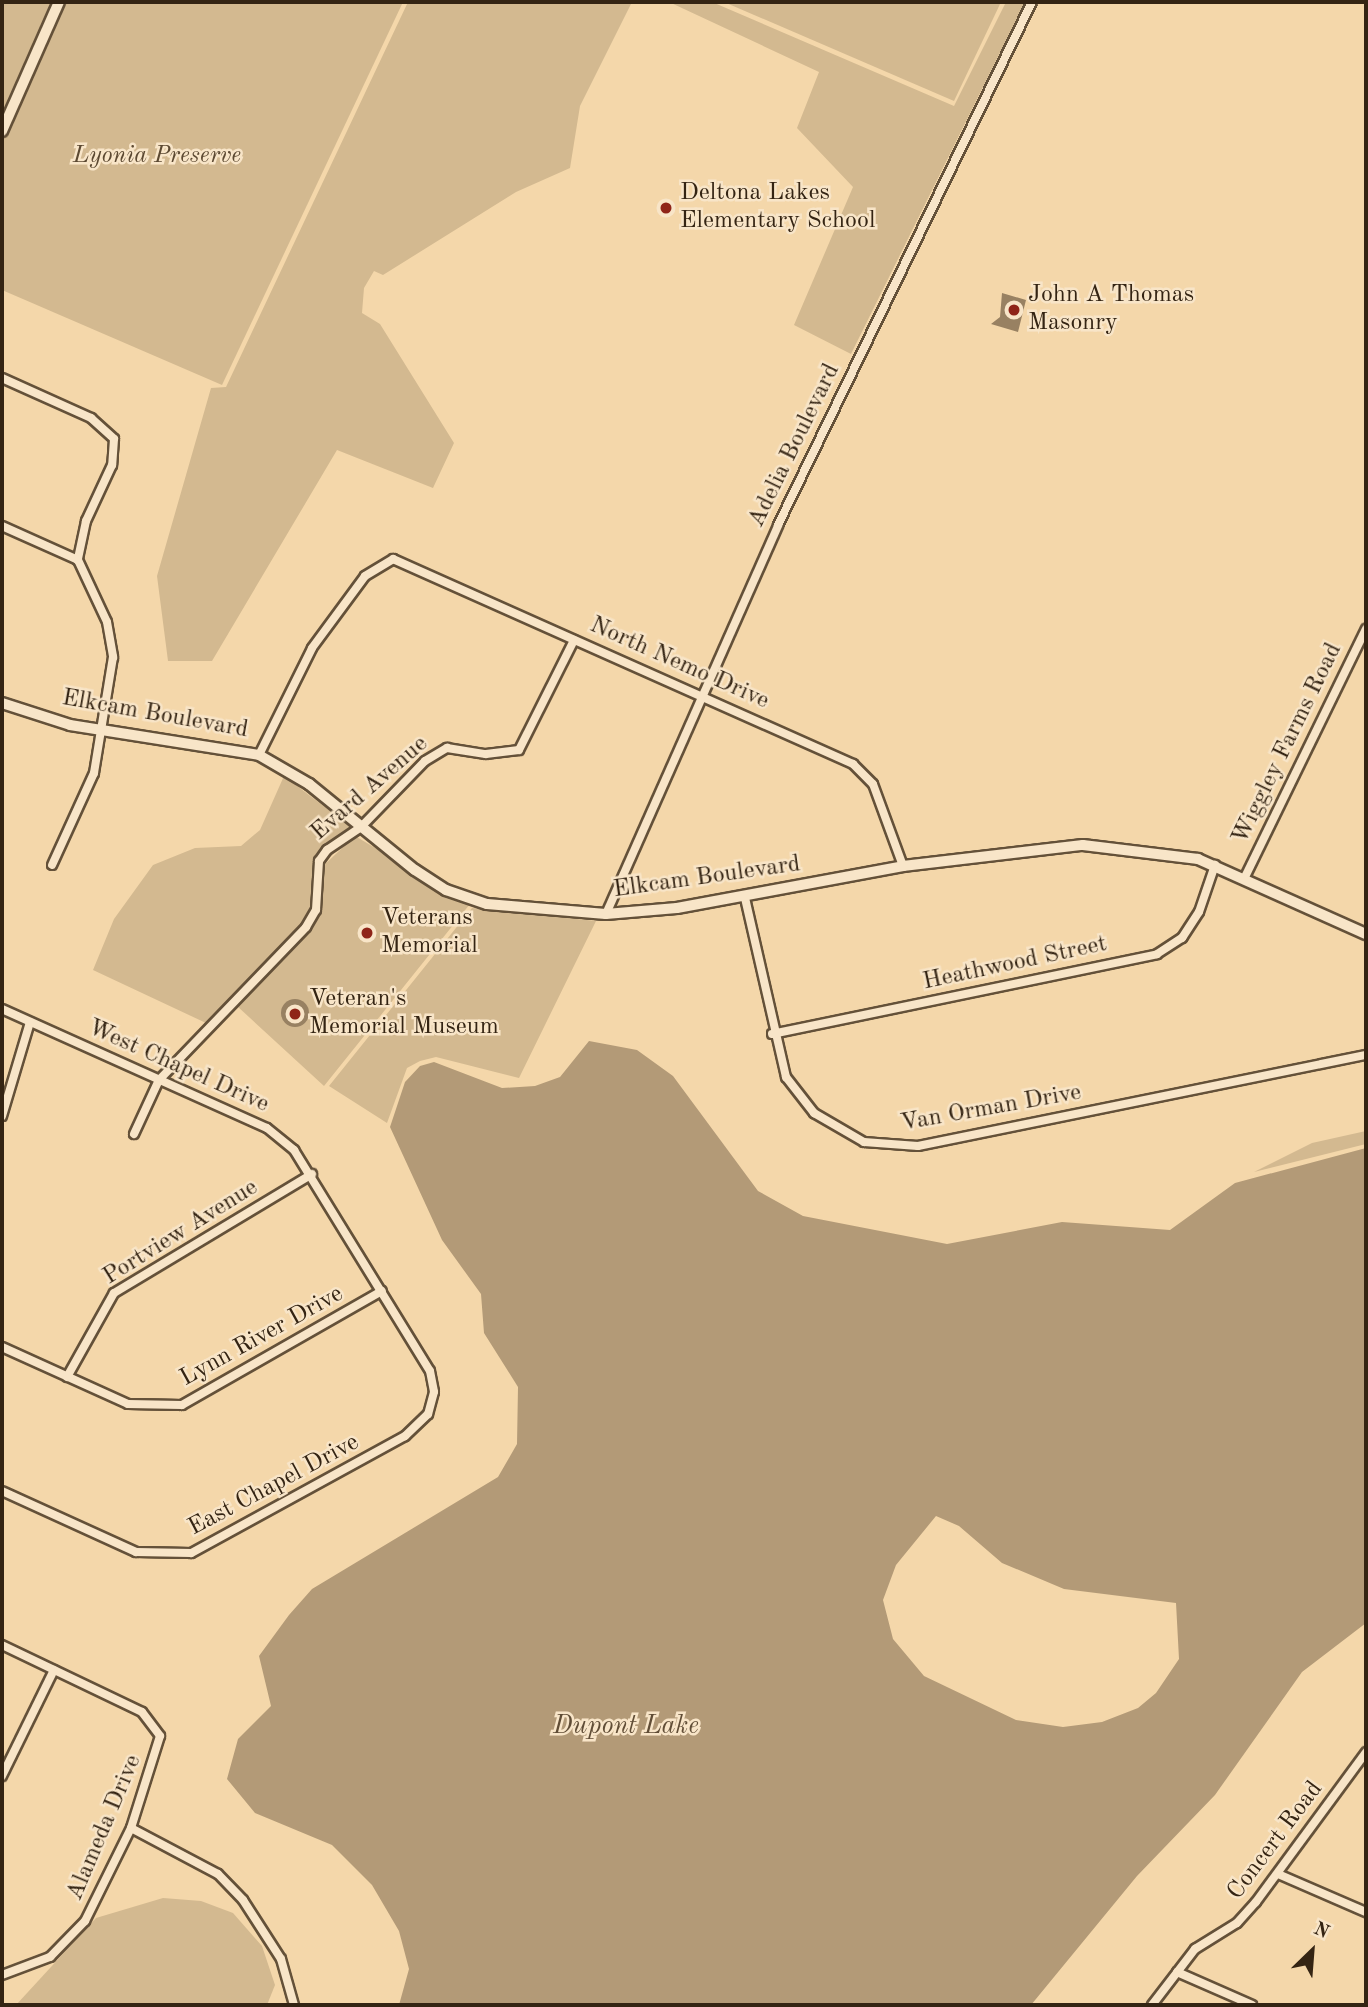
<!DOCTYPE html>
<html>
<head>
<meta charset="utf-8">
<style>
	body { margin:0 }
	#map { position:relative; width:1368px; height:2007px; overflow:hidden; background:#f4d7aa; font-family:"Old Standard TT",serif }
	div>[style] { position:absolute }
	.green>* { inset:0; background:#d3b990 }
	.water>* { inset:0; background:#b39a77 }
	.building>* { inset:0; background:#988162 }
	.round { border-radius:50% }
	.roads { filter:drop-shadow(2px 0 #645139) drop-shadow(-2px 0 #645139) drop-shadow(0 2px #645139) drop-shadow(0 -2px #645139) }
	.street>* { height:8px; margin:-4px; padding:0 4px; transform-origin:4px; border-radius:4px; background:#f8e5c8 }
	.secondary>* { height:10px; margin:-5px; padding:0 5px; transform-origin:5px; border-radius:5px; background:#f8e5c8 }
	.dots>* { width:19px; height:19px; translate:-50% -50%; box-sizing:border-box; border:4px solid #f8e5c8; border-radius:50% }
	span { translate:-50% -50%; white-space:nowrap; text-align:center; line-height:1.15; -webkit-text-stroke:5px #f8e5c8; paint-order:stroke }
	.park-label { font-size:24px; color:#5c4932; font-style:italic }
	.poi-label { font-size:24px; color:#342413 }
	.left { translate:0 -50%; text-align:left }
	.street-label { font-size:24px; color:#342413 }
	.water-label { font-size:26px; color:#604d36; font-style:italic }
	.frame { position:absolute; inset:0; border:4px solid #342413; pointer-events:none }
	.north { position:absolute; left:1277px; top:1916px; width:70px; height:70px; -webkit-text-stroke:5px #f8e5c8; paint-order:stroke; rotate:25deg; font-size:19px; font-weight:700; line-height:28px; text-align:center; color:#342413 }
	.north::after { content:''; display:block; margin:auto; width:24px; height:32px; background:#342413; clip-path:polygon(50% 0,100% 100%,50% 72%,0 100%) }
</style>
</head>
<body>
<div id="map">
	<div class="green">
		<div style="clip-path:polygon(2px 2px,403px 2px,222px 385px,2px 290px)"></div>
		<div style="clip-path:polygon(408px 2px,632px 2px,580px 106px,570px 168px,516px 192px,383px 275px,374px 271px,364px 288px,362px 313px,380px 324px,454px 443px,433px 488px,337px 450px,212px 661px,168px 661px,157px 576px,211px 388px,226px 387px)"></div>
		<div style="clip-path:polygon(669px 2px,712px 2px,954px 106px,1006px 2px,1025px 2px,851px 354px,794px 325px,853px 187px,797px 128px,819px 72px)"></div>
		<div style="clip-path:polygon(724px 2px,1001px 2px,954px 101px)"></div>
		<div style="clip-path:polygon(284px 776px,351px 827px,315px 858px,311px 909px,302px 923px,206px 1023px,93px 970px,114px 919px,153px 865px,195px 848px,241px 846px,260px 830px)"></div>
		<div style="clip-path:polygon(355px 836px,470px 904px,324px 1086px,237px 1006px,315px 921px,322px 867px)"></div>
		<div style="clip-path:polygon(472px 908px,596px 921px,519px 1078px,436px 1057px,420px 1061px,407px 1068px,387px 1123px,329px 1086px)"></div>
		<div style="clip-path:polygon(1366px 1131px,1366px 1144px,1254px 1172px,1312px 1143px)"></div>
		<div style="clip-path:polygon(163px 1898px,201px 1901px,233px 1913px,262px 1946px,275px 1985px,267px 2005px,16px 2005px,96px 1918px)"></div>
	</div>
	<div class="water">
		<div style="clip-path:polygon(evenodd,589px 1041px,637px 1050px,673px 1076px,758px 1191px,803px 1216px,947px 1244px,1062px 1222px,1170px 1230px,1235px 1183px,1366px 1148px,1366px 1623px,1302px 1672px,1215px 1795px,1137px 1876px,1031px 2005px,399px 2005px,409px 1969px,399px 1931px,372px 1885px,332px 1845px,255px 1813px,227px 1779px,238px 1739px,271px 1706px,259px 1656px,289px 1615px,312px 1589px,498px 1477px,517px 1444px,518px 1387px,484px 1333px,481px 1294px,442px 1240px,390px 1127px,405px 1082px,420px 1066px,434px 1062px,502px 1088px,535px 1086px,560px 1077px,589px 1041px,936px 1516px,959px 1526px,1002px 1563px,1064px 1589px,1176px 1603px,1179px 1659px,1156px 1693px,1138px 1708px,1102px 1722px,1063px 1727px,1016px 1720px,924px 1676px,893px 1639px,883px 1600px,896px 1565px,936px 1516px)"></div>
	</div>
	<div class="building">
		<div style="clip-path:polygon(1002px 293px,1026px 300px,1018px 332px,991px 324px,1000px 317px)"></div>
		<div class="round" style="left:281px;top:999px;width:28px;height:28px"></div>
	</div>
	<div class="roads">
		<div class="street">
			<div style="left:2px;top:378px;width:98px;rotate:24.2deg"></div>
			<div style="left:91px;top:418px;width:31px;rotate:42deg"></div>
			<div style="left:114px;top:439px;width:26px;rotate:94deg"></div>
			<div style="left:112px;top:465px;width:62px;rotate:114.9deg"></div>
			<div style="left:86px;top:521px;width:40px;rotate:102deg"></div>
			<div style="left:78px;top:560px;width:68px;rotate:64.9deg"></div>
			<div style="left:107px;top:622px;width:36px;rotate:80deg"></div>
			<div style="left:113px;top:657px;width:118px;rotate:99.3deg"></div>
			<div style="left:94px;top:773px;width:101px;rotate:114.5deg"></div>
			<div style="left:2px;top:526px;width:83px;rotate:24.1deg"></div>
			<div style="left:259px;top:755px;width:119px;rotate:-63.6deg"></div>
			<div style="left:312px;top:648px;width:89px;rotate:-53.6deg"></div>
			<div style="left:365px;top:576px;width:33px;rotate:-31deg"></div>
			<div style="left:393px;top:559px;width:504px;rotate:24.02deg"></div>
			<div style="left:853px;top:764px;width:28px;rotate:45deg"></div>
			<div style="left:873px;top:784px;width:87px;rotate:69.9deg"></div>
			<div style="left:1245px;top:877px;width:276px;rotate:-64deg"></div>
			<div style="left:745px;top:898px;width:184px;rotate:77.1deg"></div>
			<div style="left:786px;top:1077px;width:46px;rotate:52.1deg"></div>
			<div style="left:814px;top:1113px;width:58px;rotate:30.1deg"></div>
			<div style="left:864px;top:1142px;width:54px;rotate:4.2deg"></div>
			<div style="left:918px;top:1146px;width:457px;rotate:-11.5deg"></div>
			<div style="left:606px;top:914px;width:425px;rotate:-66.1deg"></div>
			<div style="left:778px;top:525px;width:581px;rotate:-64.1deg"></div>
			<div style="left:2px;top:1009px;width:290px;rotate:24.2deg"></div>
			<div style="left:267px;top:1128px;width:35px;rotate:39deg"></div>
			<div style="left:294px;top:1150px;width:259px;rotate:58.4deg"></div>
			<div style="left:430px;top:1371px;width:21px;rotate:79deg"></div>
			<div style="left:434px;top:1392px;width:23px;rotate:105deg"></div>
			<div style="left:428px;top:1414px;width:32px;rotate:136deg"></div>
			<div style="left:405px;top:1436px;width:244px;rotate:151.3deg"></div>
			<div style="left:191px;top:1553px;width:55px;rotate:-179deg"></div>
			<div style="left:136px;top:1552px;width:147px;rotate:-155.5deg"></div>
			<div style="left:772px;top:1034px;width:393px;rotate:-11.7deg"></div>
			<div style="left:1157px;top:954px;width:30px;rotate:-33deg"></div>
			<div style="left:1182px;top:938px;width:31px;rotate:-57deg"></div>
			<div style="left:1199px;top:912px;width:50px;rotate:-71.2deg"></div>
			<div style="left:2px;top:1116px;width:98px;rotate:-73.4deg"></div>
			<div style="left:134px;top:1134px;width:60px;rotate:-65.2deg"></div>
			<div style="left:159px;top:1080px;width:212px;rotate:-46.1deg"></div>
			<div style="left:306px;top:927px;width:20px;rotate:-60deg"></div>
			<div style="left:316px;top:910px;width:49px;rotate:-86.5deg"></div>
			<div style="left:319px;top:861px;width:14px;rotate:-54deg"></div>
			<div style="left:327px;top:850px;width:40px;rotate:-34deg"></div>
			<div style="left:360px;top:828px;width:93px;rotate:-45.9deg"></div>
			<div style="left:425px;top:761px;width:26px;rotate:-31deg"></div>
			<div style="left:447px;top:748px;width:39px;rotate:9deg"></div>
			<div style="left:486px;top:754px;width:33px;rotate:-7deg"></div>
			<div style="left:519px;top:750px;width:123px;rotate:-63.4deg"></div>
			<div style="left:2px;top:1347px;width:138px;rotate:24.3deg"></div>
			<div style="left:128px;top:1404px;width:54px;rotate:1.1deg"></div>
			<div style="left:182px;top:1405px;width:230px;rotate:-29.7deg"></div>
			<div style="left:67px;top:1377px;width:96px;rotate:-60.8deg"></div>
			<div style="left:114px;top:1293px;width:231px;rotate:-31deg"></div>
			<div style="left:2px;top:1645px;width:155px;rotate:25.6deg"></div>
			<div style="left:142px;top:1712px;width:30px;rotate:53deg"></div>
			<div style="left:160px;top:1736px;width:96px;rotate:107.5deg"></div>
			<div style="left:131px;top:1828px;width:104px;rotate:116.3deg"></div>
			<div style="left:85px;top:1921px;width:50px;rotate:134.2deg"></div>
			<div style="left:50px;top:1957px;width:51px;rotate:159.4deg"></div>
			<div style="left:2px;top:1776px;width:118px;rotate:-63.9deg"></div>
			<div style="left:131px;top:1828px;width:98px;rotate:27.9deg"></div>
			<div style="left:218px;top:1874px;width:36px;rotate:46deg"></div>
			<div style="left:243px;top:1900px;width:70px;rotate:57.2deg"></div>
			<div style="left:281px;top:1959px;width:48px;rotate:74.2deg"></div>
			<div style="left:1278px;top:1874px;width:96px;rotate:23.4deg"></div>
			<div style="left:1177px;top:1972px;width:82px;rotate:23.7deg"></div>
			<div style="left:1152px;top:2005px;width:71px;rotate:-52.5deg"></div>
			<div style="left:1195px;top:1949px;width:49px;rotate:-31.8deg"></div>
			<div style="left:1237px;top:1923px;width:28px;rotate:-48deg"></div>
			<div style="left:1256px;top:1902px;width:186px;rotate:-53.7deg"></div>
		</div>
		<div class="secondary">
			<div style="left:2px;top:131px;width:141px;rotate:-66.2deg"></div>
			<div style="left:2px;top:703px;width:71px;rotate:17.9deg"></div>
			<div style="left:70px;top:725px;width:191px;rotate:9deg"></div>
			<div style="left:259px;top:755px;width:58px;rotate:30.1deg"></div>
			<div style="left:309px;top:784px;width:136px;rotate:39.1deg"></div>
			<div style="left:415px;top:870px;width:37px;rotate:33deg"></div>
			<div style="left:446px;top:890px;width:43px;rotate:18.9deg"></div>
			<div style="left:487px;top:904px;width:119px;rotate:4.8deg"></div>
			<div style="left:606px;top:914px;width:71px;rotate:-4.8deg"></div>
			<div style="left:677px;top:908px;width:230px;rotate:-10.5deg"></div>
			<div style="left:903px;top:866px;width:181px;rotate:-6.7deg"></div>
			<div style="left:1083px;top:845px;width:116px;rotate:6.9deg"></div>
			<div style="left:1198px;top:859px;width:184px;rotate:24.1deg"></div>
		</div>
	</div>
	<div class="dots">
		<div style="left:666px;top:208px;background:#8f2418"></div>
		<div style="left:1014px;top:310px;background:#8f2418"></div>
		<div style="left:367px;top:933px;background:#8f2418"></div>
		<div style="left:295px;top:1014px;background:#8f2418"></div>
	</div>
	<div class="park-label">
		<span style="left:157px;top:157px">Lyonia Preserve</span>
	</div>
	<div class="poi-label">
		<span class="left" style="left:680px;top:208px">Deltona Lakes<br>Elementary School</span>
		<span class="left" style="left:1028px;top:310px">John A Thomas<br>Masonry</span>
		<span class="left" style="left:381px;top:933px">Veterans<br>Memorial</span>
		<span class="left" style="left:309px;top:1014px">Veteran's<br>Memorial Museum</span>
	</div>
	<div class="street-label">
		<span style="left:795px;top:446px;rotate:-64deg">Adelia Boulevard</span>
		<span style="left:679px;top:664px;rotate:24deg">North Nemo Drive</span>
		<span style="left:155px;top:715px;rotate:10deg">Elkcam Boulevard</span>
		<span style="left:1288px;top:744px;rotate:-64deg">Wiggley Farms Road</span>
		<span style="left:370px;top:789px;rotate:-41deg">Evard Avenue</span>
		<span style="left:707px;top:878px;rotate:-8deg">Elkcam Boulevard</span>
		<span style="left:1015px;top:964px;rotate:-12deg">Heathwood Street</span>
		<span style="left:178px;top:1067px;rotate:24deg">West Chapel Drive</span>
		<span style="left:991px;top:1109px;rotate:-10deg">Van Orman Drive</span>
		<span style="left:181px;top:1233px;rotate:-32deg">Portview Avenue</span>
		<span style="left:262px;top:1337px;rotate:-29deg">Lynn River Drive</span>
		<span style="left:274px;top:1486px;rotate:-28deg">East Chapel Drive</span>
		<span style="left:105px;top:1828px;rotate:-67deg">Alameda Drive</span>
		<span style="left:1276px;top:1841px;rotate:-53deg">Concert Road</span>
	</div>
	<div class="water-label">
		<span style="left:626px;top:1727px">Dupont Lake</span>
	</div>
	<div class="frame"></div>
	<div class="north">N</div>
</div>
</body>
</html>
